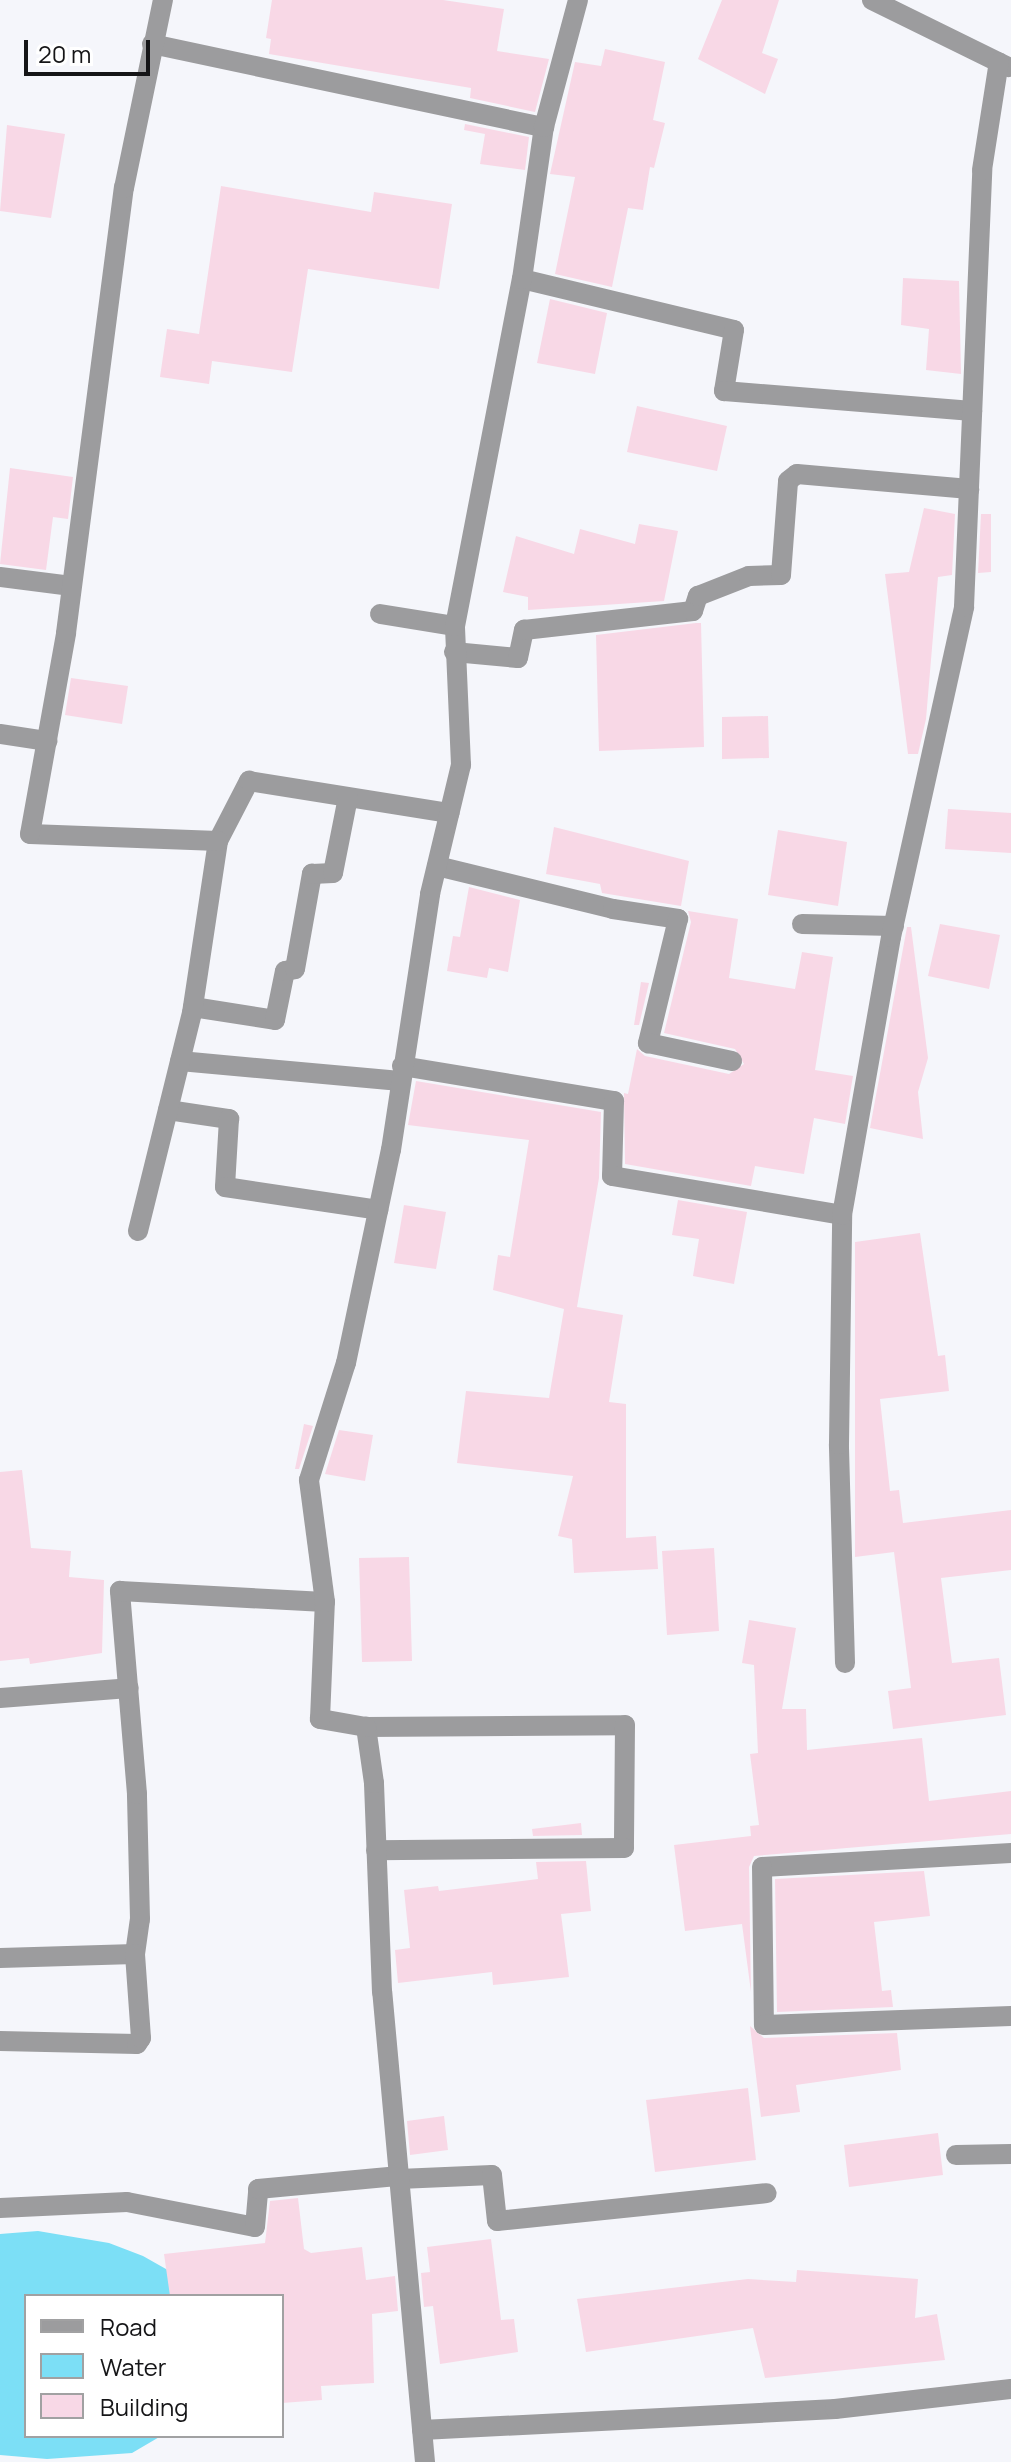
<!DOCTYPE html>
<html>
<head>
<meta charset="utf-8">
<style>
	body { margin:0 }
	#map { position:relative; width:1011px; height:2462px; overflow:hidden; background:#f5f6fb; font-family:Manrope,sans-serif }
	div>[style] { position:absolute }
	.water>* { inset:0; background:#7cdff6 }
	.building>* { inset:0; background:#f8d8e6 }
	.minor>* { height:20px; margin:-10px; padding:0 10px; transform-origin:10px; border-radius:10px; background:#9c9c9e }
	span { translate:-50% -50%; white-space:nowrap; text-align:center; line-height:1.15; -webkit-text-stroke:7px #fff; paint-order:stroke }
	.legend { position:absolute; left:24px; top:2294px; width:260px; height:144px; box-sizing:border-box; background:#fff; border:2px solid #a1a1a2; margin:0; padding:10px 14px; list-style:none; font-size:24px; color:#151517 }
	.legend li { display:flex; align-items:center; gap:16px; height:40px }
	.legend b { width:40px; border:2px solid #a1a1a2 }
	.scale { position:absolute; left:24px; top:40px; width:126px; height:36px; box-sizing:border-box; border:4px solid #151517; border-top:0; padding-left:10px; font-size:24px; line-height:28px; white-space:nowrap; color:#151517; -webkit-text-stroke:6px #fff; paint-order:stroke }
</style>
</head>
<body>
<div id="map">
	<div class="water">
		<div style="clip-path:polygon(38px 2231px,109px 2243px,143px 2256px,173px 2273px,187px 2296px,26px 2296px,26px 2436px,161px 2436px,132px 2453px,47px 2459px,0 2455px,0 2234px)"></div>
	</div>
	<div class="building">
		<div style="clip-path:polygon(272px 0,443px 0,504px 9px,497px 51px,549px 59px,535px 112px,470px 98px,471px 88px,269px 54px,271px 39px,266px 38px)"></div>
		<div style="clip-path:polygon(722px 0,779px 0,762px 53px,778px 59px,765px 94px,698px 59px)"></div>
		<div style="clip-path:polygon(605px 49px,665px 62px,653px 120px,665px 123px,654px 168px,650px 167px,643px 210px,628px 208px,612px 287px,555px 274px,575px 177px,550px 174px,575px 62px,601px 66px)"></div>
		<div style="clip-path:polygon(465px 124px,529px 137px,525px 170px,480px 164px,485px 134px,464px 130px)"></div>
		<div style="clip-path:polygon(7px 125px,65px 134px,51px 218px,0 211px)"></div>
		<div style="clip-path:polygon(221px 186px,371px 212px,374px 192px,452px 204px,439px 289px,308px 269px,292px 372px,212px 361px,209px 384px,160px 377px,167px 329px,199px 334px)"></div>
		<div style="clip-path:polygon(903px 278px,959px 281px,961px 374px,926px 370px,929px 329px,901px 325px)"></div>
		<div style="clip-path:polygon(550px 299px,607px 313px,595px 374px,537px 363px)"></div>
		<div style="clip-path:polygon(637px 406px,727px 426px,717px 471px,627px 452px)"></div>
		<div style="clip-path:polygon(10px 468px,73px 477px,68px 519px,53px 517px,46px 570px,0 564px)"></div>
		<div style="clip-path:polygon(924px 508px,955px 514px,952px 575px,938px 577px,926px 719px,918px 754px,908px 754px,885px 574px,909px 572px)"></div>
		<div style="clip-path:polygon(981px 514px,991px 514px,991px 572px,978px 573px)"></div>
		<div style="clip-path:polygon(639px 524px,678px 531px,664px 601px,528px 610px,528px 597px,503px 592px,516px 536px,574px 554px,580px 529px,635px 544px)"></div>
		<div style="clip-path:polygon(696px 623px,701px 623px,704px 747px,599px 751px,596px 635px)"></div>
		<div style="clip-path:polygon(71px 678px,128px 686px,122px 724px,65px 715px)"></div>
		<div style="clip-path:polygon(768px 716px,769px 758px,722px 759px,722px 717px)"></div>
		<div style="clip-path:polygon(948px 809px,1011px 813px,1011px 853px,945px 849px)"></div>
		<div style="clip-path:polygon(554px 827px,689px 861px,681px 906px,602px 893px,600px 884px,546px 874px)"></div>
		<div style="clip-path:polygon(778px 830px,847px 842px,838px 906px,768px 895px)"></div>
		<div style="clip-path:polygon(469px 887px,520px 900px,508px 972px,489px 968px,487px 978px,447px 971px,453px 936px,460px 937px)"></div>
		<div style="clip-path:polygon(688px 911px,738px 919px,729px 978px,795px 989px,802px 952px,833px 957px,815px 1070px,853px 1076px,845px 1124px,814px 1118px,804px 1174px,755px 1166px,751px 1186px,625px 1164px,624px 1093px,628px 1094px,637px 1049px,645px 1056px,729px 1074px,744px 1064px,735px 1049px,664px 1033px,691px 922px)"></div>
		<div style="clip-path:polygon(940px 924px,1000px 935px,989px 989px,928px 976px)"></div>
		<div style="clip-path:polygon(907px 927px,911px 927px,928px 1058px,918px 1092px,923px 1139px,870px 1128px)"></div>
		<div style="clip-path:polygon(641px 982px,649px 983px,639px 1025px,634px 1025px)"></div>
		<div style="clip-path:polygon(416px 1081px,601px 1112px,599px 1178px,577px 1307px,623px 1315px,609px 1402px,626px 1404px,626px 1538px,656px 1536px,658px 1569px,574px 1573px,572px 1539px,558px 1536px,573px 1476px,457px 1463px,466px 1391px,549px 1398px,564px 1309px,493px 1290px,498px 1255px,510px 1257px,529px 1140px,408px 1125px)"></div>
		<div style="clip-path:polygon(678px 1200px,747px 1212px,734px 1284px,693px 1276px,699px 1239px,672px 1235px)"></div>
		<div style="clip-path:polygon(404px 1205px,446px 1212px,436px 1269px,394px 1263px)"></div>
		<div style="clip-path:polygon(920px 1233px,938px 1356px,945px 1355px,949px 1391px,880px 1399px,890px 1491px,899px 1490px,903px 1523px,1011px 1510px,1011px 1570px,941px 1578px,952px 1663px,999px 1658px,1006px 1715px,893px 1729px,888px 1691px,911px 1688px,894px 1552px,855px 1557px,855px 1242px)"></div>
		<div style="clip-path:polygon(304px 1424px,313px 1426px,299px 1469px,295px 1469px)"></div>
		<div style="clip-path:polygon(339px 1430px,373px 1435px,365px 1481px,325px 1474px)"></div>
		<div style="clip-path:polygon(22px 1470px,31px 1548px,71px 1551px,69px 1577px,104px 1580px,102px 1653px,30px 1664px,29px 1658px,0 1661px,0 1472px)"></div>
		<div style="clip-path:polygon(714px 1548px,719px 1631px,667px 1635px,662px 1551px)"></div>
		<div style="clip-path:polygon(409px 1557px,412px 1661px,362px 1662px,359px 1558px)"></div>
		<div style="clip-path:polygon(749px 1620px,796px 1628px,782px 1709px,806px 1709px,807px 1750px,922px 1738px,929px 1801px,1011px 1791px,1011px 1834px,754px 1856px,749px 1867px,751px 1992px,742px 1924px,685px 1931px,674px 1845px,751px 1836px,750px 1826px,759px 1825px,750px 1754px,758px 1753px,754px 1665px,742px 1663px)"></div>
		<div style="clip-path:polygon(581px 1823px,582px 1835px,533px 1836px,532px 1829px)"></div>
		<div style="clip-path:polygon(586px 1861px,591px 1911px,561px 1914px,569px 1977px,493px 1985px,492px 1972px,398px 1983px,395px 1950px,410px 1948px,404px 1890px,438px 1886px,439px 1891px,538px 1879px,536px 1862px)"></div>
		<div style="clip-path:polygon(924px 1871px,930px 1916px,874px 1922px,882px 1991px,891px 1990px,893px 2007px,777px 2012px,775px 1879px)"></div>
		<div style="clip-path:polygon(750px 2026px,764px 2038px,897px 2033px,901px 2070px,796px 2085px,800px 2112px,761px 2117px)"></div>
		<div style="clip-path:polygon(748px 2088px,756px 2160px,655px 2172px,646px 2100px)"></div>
		<div style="clip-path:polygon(444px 2116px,448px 2150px,410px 2155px,407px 2121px)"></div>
		<div style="clip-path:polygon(938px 2133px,943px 2175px,849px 2187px,844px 2145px)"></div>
		<div style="clip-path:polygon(298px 2198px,304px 2249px,311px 2253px,362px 2247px,366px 2280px,395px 2276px,398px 2311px,372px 2314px,374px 2383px,321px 2386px,322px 2400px,282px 2403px,282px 2296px,170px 2296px,164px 2254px,265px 2243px,270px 2201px)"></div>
		<div style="clip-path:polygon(491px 2239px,501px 2320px,514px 2319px,518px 2352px,440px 2364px,433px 2306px,424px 2307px,421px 2273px,430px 2272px,427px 2247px)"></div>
		<div style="clip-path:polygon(797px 2270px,918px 2279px,915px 2318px,937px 2314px,945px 2360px,765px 2378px,753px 2328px,586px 2352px,577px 2299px,748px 2279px,796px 2282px)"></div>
	</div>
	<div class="minor">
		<div style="left:872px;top:0;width:152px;rotate:26.2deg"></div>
		<div style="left:152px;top:44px;width:401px;rotate:12deg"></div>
		<div style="left:522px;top:279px;width:218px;rotate:13.5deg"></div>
		<div style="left:734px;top:330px;width:62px;rotate:99.3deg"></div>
		<div style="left:724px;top:391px;width:249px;rotate:4.6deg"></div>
		<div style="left:0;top:577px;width:72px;rotate:7.2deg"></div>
		<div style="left:380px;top:614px;width:76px;rotate:9.1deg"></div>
		<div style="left:454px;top:652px;width:64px;rotate:5.4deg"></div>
		<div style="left:518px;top:658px;width:29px;rotate:-78deg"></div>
		<div style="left:524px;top:630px;width:170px;rotate:-6.4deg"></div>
		<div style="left:693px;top:611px;width:16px;rotate:-72deg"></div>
		<div style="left:698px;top:596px;width:55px;rotate:-21.4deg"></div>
		<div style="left:749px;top:576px;width:32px;rotate:-2deg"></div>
		<div style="left:781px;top:575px;width:94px;rotate:-85.7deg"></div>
		<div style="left:788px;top:481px;width:11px;rotate:-38deg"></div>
		<div style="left:797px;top:474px;width:173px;rotate:5deg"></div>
		<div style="left:0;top:734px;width:48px;rotate:8.5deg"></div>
		<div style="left:218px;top:841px;width:68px;rotate:-62.7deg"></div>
		<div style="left:249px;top:781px;width:203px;rotate:9.1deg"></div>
		<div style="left:437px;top:866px;width:181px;rotate:13.7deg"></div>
		<div style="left:613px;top:909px;width:66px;rotate:8.7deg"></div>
		<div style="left:678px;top:919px;width:128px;rotate:103.6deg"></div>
		<div style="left:648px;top:1043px;width:86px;rotate:12.1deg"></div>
		<div style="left:802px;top:924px;width:92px;rotate:1.2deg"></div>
		<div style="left:193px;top:1007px;width:83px;rotate:9deg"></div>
		<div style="left:275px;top:1020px;width:50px;rotate:-78.5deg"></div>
		<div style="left:285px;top:971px;width:10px;rotate:-11deg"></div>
		<div style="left:295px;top:969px;width:97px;rotate:-79.9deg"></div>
		<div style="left:312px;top:874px;width:21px;rotate:-3deg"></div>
		<div style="left:333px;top:873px;width:77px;rotate:-78.8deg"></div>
		<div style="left:180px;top:1061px;width:221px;rotate:5.2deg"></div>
		<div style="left:402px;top:1066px;width:215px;rotate:9.4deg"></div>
		<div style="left:614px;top:1101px;width:75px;rotate:91.5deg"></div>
		<div style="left:612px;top:1176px;width:233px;rotate:9.6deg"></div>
		<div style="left:168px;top:1110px;width:62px;rotate:8.4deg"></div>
		<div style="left:229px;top:1119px;width:68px;rotate:93.4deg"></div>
		<div style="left:225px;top:1187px;width:155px;rotate:8.5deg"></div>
		<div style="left:138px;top:1231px;width:225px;rotate:-76.1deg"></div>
		<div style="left:192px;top:1013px;width:174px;rotate:-81.4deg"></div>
		<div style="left:218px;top:841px;width:188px;rotate:-177.9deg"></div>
		<div style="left:30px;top:834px;width:204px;rotate:-79.8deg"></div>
		<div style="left:66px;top:633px;width:449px;rotate:-82.6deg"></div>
		<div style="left:124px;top:188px;width:192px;rotate:-78.3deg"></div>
		<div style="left:845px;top:1663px;width:219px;rotate:-91.6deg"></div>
		<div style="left:839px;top:1444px;width:229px;rotate:-89.2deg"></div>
		<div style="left:842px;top:1215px;width:282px;rotate:-80deg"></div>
		<div style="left:891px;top:937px;width:338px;rotate:-77.5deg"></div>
		<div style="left:964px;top:607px;width:437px;rotate:-87.6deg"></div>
		<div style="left:982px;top:170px;width:109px;rotate:-81.1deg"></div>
		<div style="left:0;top:1698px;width:129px;rotate:-4.4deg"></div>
		<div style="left:366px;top:1727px;width:259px;rotate:-0.4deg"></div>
		<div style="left:625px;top:1725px;width:123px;rotate:90.5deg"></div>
		<div style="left:624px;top:1848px;width:248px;rotate:179.5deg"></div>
		<div style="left:1011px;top:1853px;width:249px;rotate:176.8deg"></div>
		<div style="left:762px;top:1867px;width:158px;rotate:89.3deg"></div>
		<div style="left:764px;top:2025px;width:247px;rotate:-2.1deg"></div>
		<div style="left:0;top:1958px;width:135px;rotate:-1.7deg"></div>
		<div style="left:135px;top:1954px;width:35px;rotate:-82deg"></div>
		<div style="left:140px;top:1919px;width:125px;rotate:-91.4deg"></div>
		<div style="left:137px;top:1794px;width:204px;rotate:-94.8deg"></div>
		<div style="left:120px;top:1591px;width:205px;rotate:3.1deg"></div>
		<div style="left:0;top:2041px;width:137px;rotate:1.3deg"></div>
		<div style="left:137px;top:2044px;width:7px;rotate:-56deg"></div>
		<div style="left:141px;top:2038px;width:84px;rotate:-94.1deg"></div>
		<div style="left:956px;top:2155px;width:55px;rotate:-1deg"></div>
		<div style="left:399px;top:2179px;width:93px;rotate:-2.5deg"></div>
		<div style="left:492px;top:2175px;width:46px;rotate:83.8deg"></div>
		<div style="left:497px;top:2221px;width:271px;rotate:-5.9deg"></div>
		<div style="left:0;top:2208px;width:127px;rotate:-2.7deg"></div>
		<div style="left:127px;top:2202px;width:130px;rotate:11.1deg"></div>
		<div style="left:255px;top:2227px;width:38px;rotate:-85deg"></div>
		<div style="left:258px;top:2189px;width:142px;rotate:-5.3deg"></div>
		<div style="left:422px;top:2430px;width:414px;rotate:-2.9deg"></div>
		<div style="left:835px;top:2409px;width:177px;rotate:-6.5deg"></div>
		<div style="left:425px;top:2462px;width:472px;rotate:-95.2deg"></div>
		<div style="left:382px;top:1992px;width:209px;rotate:-92.2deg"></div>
		<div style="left:374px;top:1783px;width:57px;rotate:-98.1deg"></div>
		<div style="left:366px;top:1727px;width:47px;rotate:-170.1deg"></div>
		<div style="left:320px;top:1719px;width:117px;rotate:-87.6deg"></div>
		<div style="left:325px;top:1602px;width:123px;rotate:-97.5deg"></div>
		<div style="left:309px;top:1480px;width:123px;rotate:-72.5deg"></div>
		<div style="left:346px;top:1363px;width:218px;rotate:-78.1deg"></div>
		<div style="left:391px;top:1150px;width:259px;rotate:-81.3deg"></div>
		<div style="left:430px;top:894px;width:133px;rotate:-76.5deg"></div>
		<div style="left:461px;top:765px;width:139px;rotate:-92.5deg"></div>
		<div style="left:455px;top:626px;width:353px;rotate:-79.1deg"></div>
		<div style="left:522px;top:279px;width:154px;rotate:-81.8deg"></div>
		<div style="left:544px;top:127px;width:131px;rotate:-75deg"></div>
	</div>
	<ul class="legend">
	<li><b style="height:10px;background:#9c9c9e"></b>Road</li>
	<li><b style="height:22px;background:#7cdff6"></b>Water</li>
	<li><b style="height:22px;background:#f8d8e6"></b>Building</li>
	</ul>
	<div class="scale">20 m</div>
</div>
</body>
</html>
